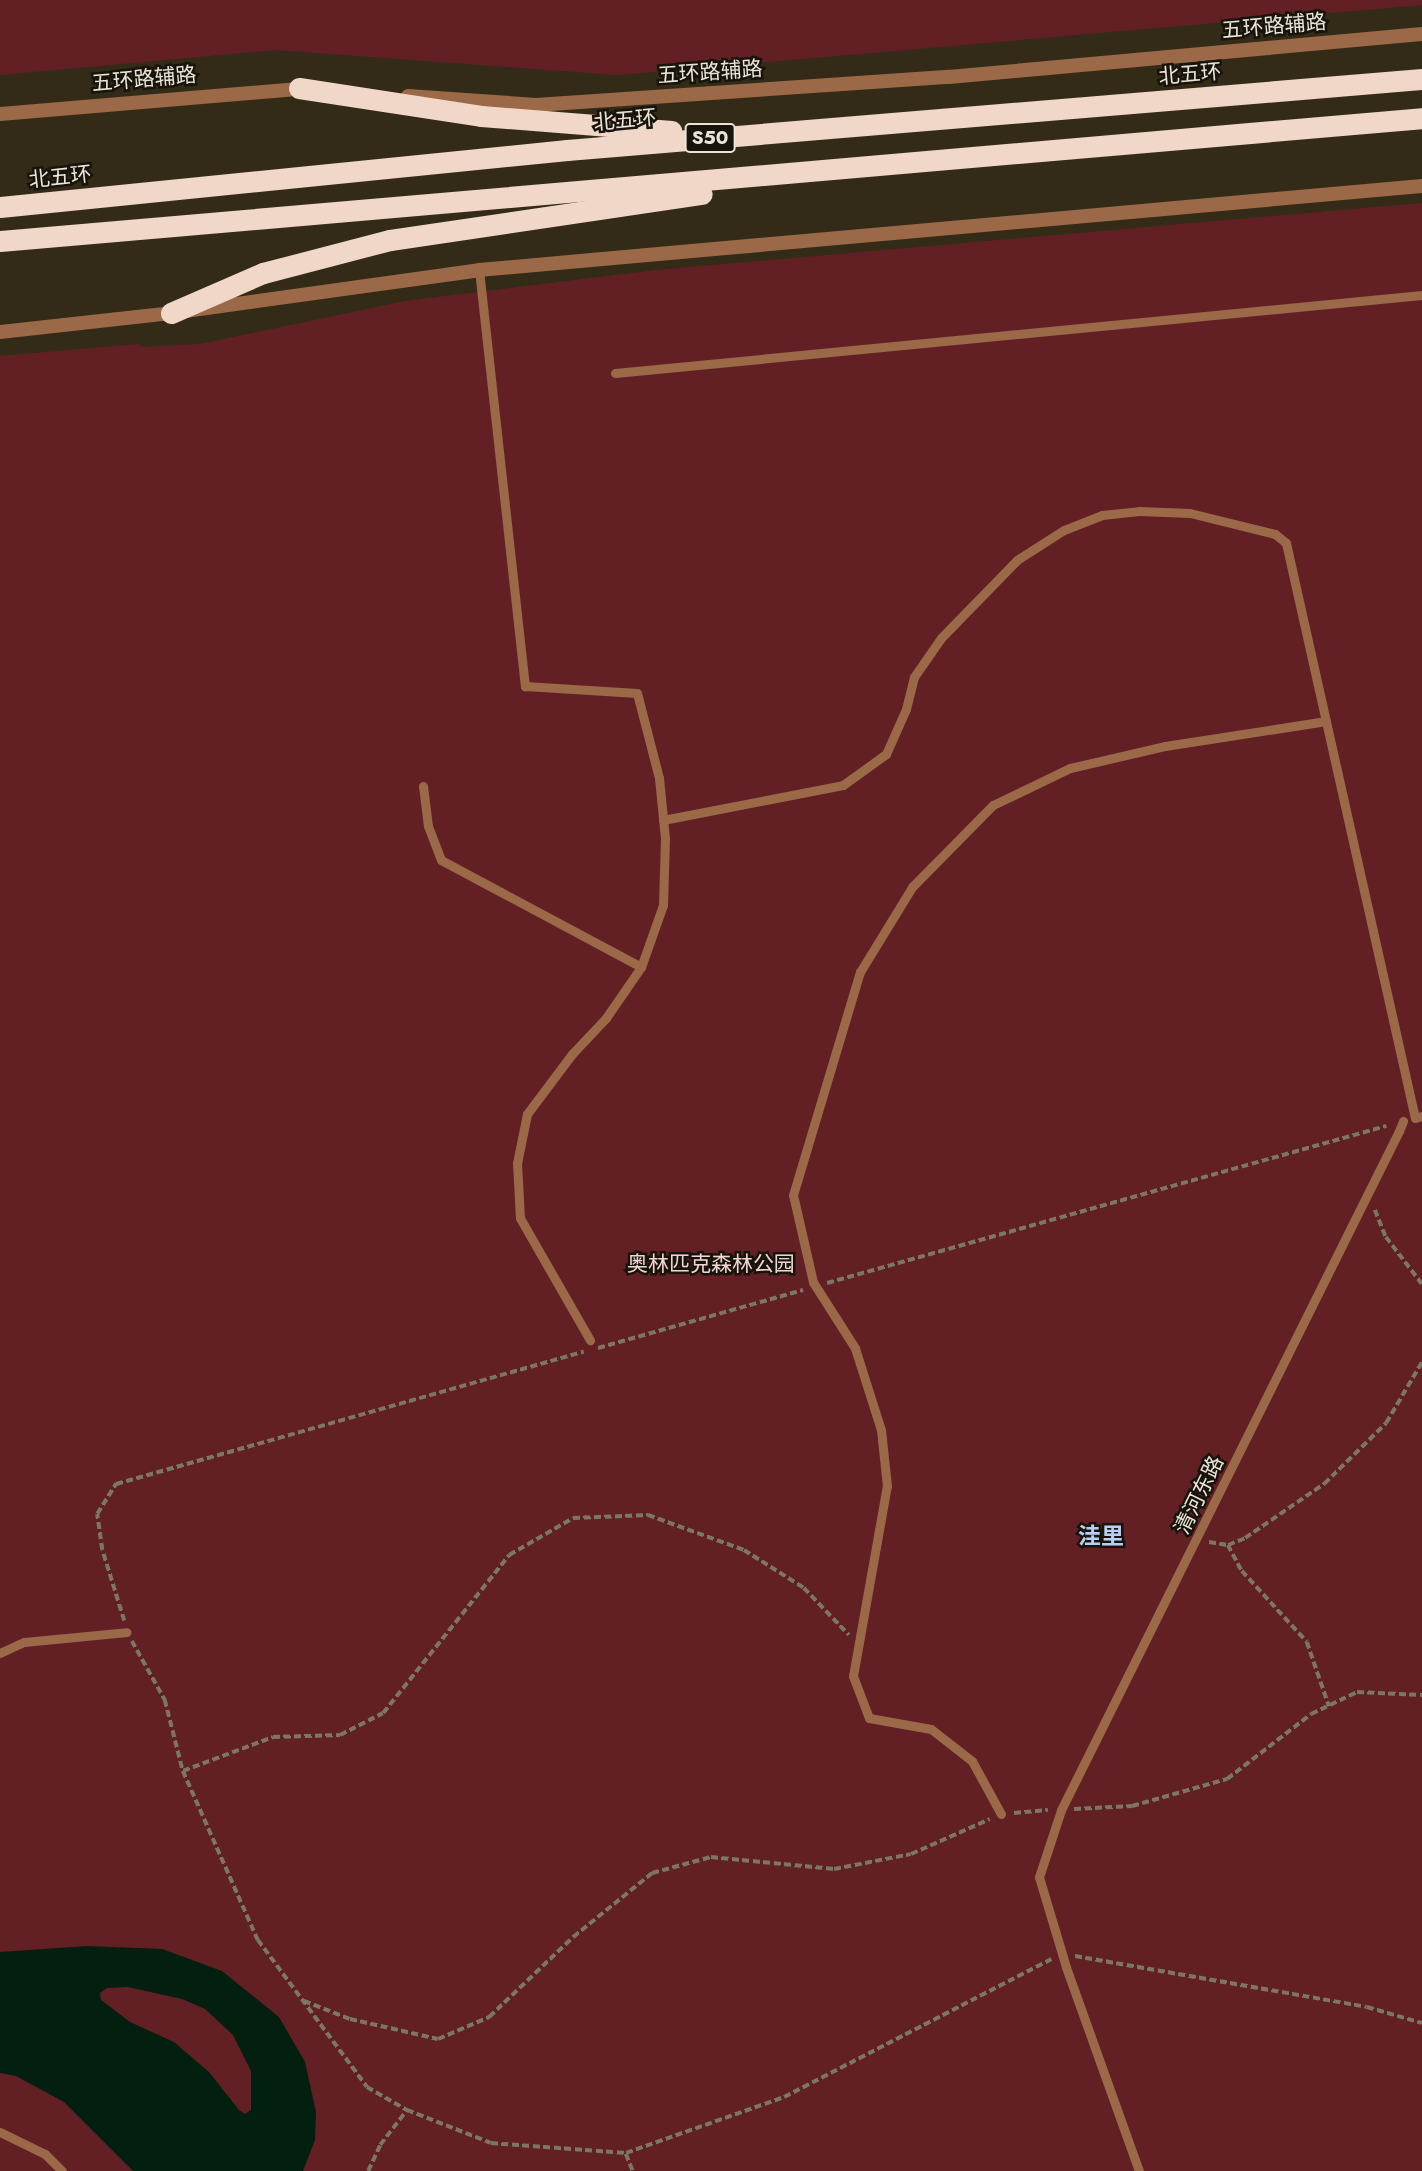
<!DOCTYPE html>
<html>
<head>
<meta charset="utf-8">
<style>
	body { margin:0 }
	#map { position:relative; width:1422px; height:2171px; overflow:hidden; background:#332b17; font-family:Jost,"Noto Sans SC",sans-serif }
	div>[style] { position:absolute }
	.green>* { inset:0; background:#622025 }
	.water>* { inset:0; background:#021f0f }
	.path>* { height:3.5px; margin-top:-1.75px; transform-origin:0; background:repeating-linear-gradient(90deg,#7c7664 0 7px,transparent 0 10.5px) }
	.service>* { height:9px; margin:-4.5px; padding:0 4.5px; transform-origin:4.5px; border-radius:4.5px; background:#9b6948 }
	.tertiary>* { height:14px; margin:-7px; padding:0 7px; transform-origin:7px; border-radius:7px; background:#9b6948 }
	.motorway>* { height:21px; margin:-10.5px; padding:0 10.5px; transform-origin:10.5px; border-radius:10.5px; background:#f1d7c7 }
	.service-bridge>* { height:9px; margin:-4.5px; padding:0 4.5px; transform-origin:4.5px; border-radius:4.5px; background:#9b6948 }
	span { translate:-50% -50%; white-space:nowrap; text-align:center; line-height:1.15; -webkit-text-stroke:5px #18140b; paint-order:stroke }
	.shield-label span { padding:2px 5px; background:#18140b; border:2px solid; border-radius:5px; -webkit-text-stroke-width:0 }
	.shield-label { font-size:19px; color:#e9e4d7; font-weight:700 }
	.street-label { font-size:21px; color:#e9e4d7 }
	.park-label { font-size:21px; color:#f0d5d5 }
	.neighbourhood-label { font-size:23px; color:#b7cff5; font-weight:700 }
</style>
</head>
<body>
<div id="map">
	<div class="green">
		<div style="clip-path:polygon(0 0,1422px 0,1422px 5px,617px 75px,276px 50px,0 75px)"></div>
		<div style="clip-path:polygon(1422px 203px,1422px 2171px,0 2171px,0 356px,138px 344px,142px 347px,200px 344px,405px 301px,656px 270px)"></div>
	</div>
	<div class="water">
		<div style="clip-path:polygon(evenodd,87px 1946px,162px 1949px,222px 1971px,279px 2017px,305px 2062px,316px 2112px,315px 2140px,303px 2171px,133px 2171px,64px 2102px,16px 2076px,0 2073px,0 1952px,87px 1946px,128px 1987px,182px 1999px,205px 2009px,233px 2035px,251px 2071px,251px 2110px,245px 2114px,239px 2110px,209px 2072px,174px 2042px,130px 2022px,101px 2000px,100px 1993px,107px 1988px,128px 1987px)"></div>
	</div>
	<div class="path">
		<div style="left:1375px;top:1210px;width:29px;rotate:68deg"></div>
		<div style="left:1386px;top:1237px;width:59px;rotate:52.5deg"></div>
		<div style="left:827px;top:1283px;width:581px;rotate:-15.69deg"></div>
		<div style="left:598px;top:1348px;width:213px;rotate:-15.8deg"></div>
		<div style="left:1209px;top:1542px;width:19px;rotate:9deg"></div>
		<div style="left:1228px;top:1545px;width:18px;rotate:-22deg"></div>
		<div style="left:1245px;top:1538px;width:96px;rotate:-34.4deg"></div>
		<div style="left:1324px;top:1484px;width:87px;rotate:-44.5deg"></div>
		<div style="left:1386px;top:1423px;width:71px;rotate:-59.5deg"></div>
		<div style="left:1228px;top:1545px;width:30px;rotate:62deg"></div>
		<div style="left:1242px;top:1571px;width:96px;rotate:47.5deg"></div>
		<div style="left:1307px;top:1642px;width:68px;rotate:71deg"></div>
		<div style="left:124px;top:1621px;width:74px;rotate:-107.2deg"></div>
		<div style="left:102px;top:1550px;width:36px;rotate:-98deg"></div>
		<div style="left:97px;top:1514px;width:36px;rotate:-58deg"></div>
		<div style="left:116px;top:1484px;width:486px;rotate:-15.8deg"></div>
		<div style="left:132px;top:1641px;width:68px;rotate:60.8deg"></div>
		<div style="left:165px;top:1700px;width:73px;rotate:75.8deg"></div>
		<div style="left:183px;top:1771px;width:185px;rotate:66.1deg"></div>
		<div style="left:258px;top:1940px;width:183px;rotate:53.4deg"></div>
		<div style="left:367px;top:2087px;width:46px;rotate:29.9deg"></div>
		<div style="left:407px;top:2110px;width:90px;rotate:21.4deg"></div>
		<div style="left:491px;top:2143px;width:135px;rotate:4.2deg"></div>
		<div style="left:626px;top:2153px;width:168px;rotate:-19.5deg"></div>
		<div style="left:784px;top:2097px;width:301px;rotate:-27.3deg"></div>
		<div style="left:183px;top:1771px;width:96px;rotate:-20.7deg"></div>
		<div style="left:273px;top:1737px;width:67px;rotate:-1.7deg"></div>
		<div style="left:340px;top:1735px;width:48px;rotate:-27.1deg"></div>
		<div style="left:383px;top:1713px;width:202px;rotate:-51.4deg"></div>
		<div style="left:509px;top:1555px;width:74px;rotate:-30deg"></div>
		<div style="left:573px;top:1518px;width:75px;rotate:-2.3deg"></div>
		<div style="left:648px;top:1515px;width:102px;rotate:20deg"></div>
		<div style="left:744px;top:1550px;width:71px;rotate:32.3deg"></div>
		<div style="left:804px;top:1588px;width:65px;rotate:46.2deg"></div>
		<div style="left:1074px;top:1809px;width:58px;rotate:-3deg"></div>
		<div style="left:1132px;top:1806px;width:99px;rotate:-15.9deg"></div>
		<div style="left:1227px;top:1779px;width:106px;rotate:-37.7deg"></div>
		<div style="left:1311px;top:1714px;width:51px;rotate:-25.6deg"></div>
		<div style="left:1357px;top:1692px;width:65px;rotate:2.6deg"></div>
		<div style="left:1014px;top:1813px;width:34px;rotate:-5deg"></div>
		<div style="left:1075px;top:1956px;width:296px;rotate:9.9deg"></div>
		<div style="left:1367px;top:2007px;width:57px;rotate:16.2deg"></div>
		<div style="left:304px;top:2001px;width:49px;rotate:21.4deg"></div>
		<div style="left:350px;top:2019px;width:90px;rotate:12.8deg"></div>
		<div style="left:438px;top:2039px;width:56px;rotate:-23.3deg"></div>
		<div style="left:489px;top:2017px;width:116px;rotate:-43.6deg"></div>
		<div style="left:573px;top:1937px;width:102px;rotate:-39deg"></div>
		<div style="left:652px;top:1873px;width:61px;rotate:-15.2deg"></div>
		<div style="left:711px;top:1857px;width:124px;rotate:5.6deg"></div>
		<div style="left:834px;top:1869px;width:78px;rotate:-11deg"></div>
		<div style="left:911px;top:1854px;width:86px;rotate:-23.9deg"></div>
		<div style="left:626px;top:2154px;width:18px;rotate:68deg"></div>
		<div style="left:368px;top:2171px;width:29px;rotate:-65deg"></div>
		<div style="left:380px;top:2145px;width:44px;rotate:-52.4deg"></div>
	</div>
	<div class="service">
		<div style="left:479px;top:270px;width:419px;rotate:83.7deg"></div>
		<div style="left:525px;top:686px;width:112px;rotate:3.6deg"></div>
		<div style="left:637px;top:693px;width:88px;rotate:75.5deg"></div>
		<div style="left:659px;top:778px;width:60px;rotate:84.3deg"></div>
		<div style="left:665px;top:838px;width:67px;rotate:91.7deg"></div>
		<div style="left:663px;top:905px;width:66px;rotate:109.5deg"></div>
		<div style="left:641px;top:967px;width:62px;rotate:124.5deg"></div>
		<div style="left:606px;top:1018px;width:50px;rotate:133.4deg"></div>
		<div style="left:572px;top:1054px;width:75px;rotate:126.9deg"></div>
		<div style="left:527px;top:1114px;width:50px;rotate:101.5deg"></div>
		<div style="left:517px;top:1163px;width:55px;rotate:86.9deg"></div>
		<div style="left:520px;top:1218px;width:141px;rotate:60.2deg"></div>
		<div style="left:615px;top:373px;width:811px;rotate:-5.52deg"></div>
		<div style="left:423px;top:786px;width:40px;rotate:82.9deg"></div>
		<div style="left:428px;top:826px;width:36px;rotate:69deg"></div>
		<div style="left:441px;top:860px;width:227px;rotate:28.1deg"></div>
		<div style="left:663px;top:820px;width:183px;rotate:-11deg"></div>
		<div style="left:843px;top:785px;width:53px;rotate:-35.8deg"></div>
		<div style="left:886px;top:754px;width:49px;rotate:-66deg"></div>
		<div style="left:906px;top:709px;width:33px;rotate:-76deg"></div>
		<div style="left:914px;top:677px;width:47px;rotate:-55.3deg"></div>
		<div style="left:941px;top:638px;width:109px;rotate:-45.7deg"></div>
		<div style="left:1017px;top:560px;width:56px;rotate:-32.6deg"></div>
		<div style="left:1064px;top:530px;width:41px;rotate:-21.5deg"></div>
		<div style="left:1102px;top:515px;width:37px;rotate:-6deg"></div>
		<div style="left:1139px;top:511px;width:51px;rotate:2.2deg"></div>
		<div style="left:1190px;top:513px;width:88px;rotate:13.9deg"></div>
		<div style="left:1275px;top:534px;width:14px;rotate:39deg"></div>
		<div style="left:1286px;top:543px;width:589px;rotate:77.36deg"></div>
		<div style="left:1415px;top:1118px;width:7px;rotate:-16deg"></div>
		<div style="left:0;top:1653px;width:26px;rotate:-25deg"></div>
		<div style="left:24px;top:1642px;width:103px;rotate:-5.5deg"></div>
		<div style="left:1001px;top:1814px;width:60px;rotate:-118.7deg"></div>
		<div style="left:972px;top:1761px;width:52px;rotate:-142deg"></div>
		<div style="left:931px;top:1729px;width:63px;rotate:-169.9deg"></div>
		<div style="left:869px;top:1718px;width:45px;rotate:-110.9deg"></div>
		<div style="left:853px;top:1676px;width:193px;rotate:-79.9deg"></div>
		<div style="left:887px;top:1486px;width:56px;rotate:-96.1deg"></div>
		<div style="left:881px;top:1430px;width:86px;rotate:-107.6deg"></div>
		<div style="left:855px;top:1348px;width:78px;rotate:-122.5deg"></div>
		<div style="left:813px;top:1282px;width:89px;rotate:-102.9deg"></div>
		<div style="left:793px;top:1195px;width:233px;rotate:-73.3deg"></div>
		<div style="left:860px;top:972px;width:100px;rotate:-58.5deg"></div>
		<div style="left:912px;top:887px;width:115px;rotate:-45.4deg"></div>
		<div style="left:993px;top:805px;width:85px;rotate:-25.7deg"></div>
		<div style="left:1070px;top:768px;width:98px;rotate:-13deg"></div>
		<div style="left:1165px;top:746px;width:163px;rotate:-8.8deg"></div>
		<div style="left:0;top:2132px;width:50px;rotate:26.1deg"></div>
		<div style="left:45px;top:2154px;width:24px;rotate:45deg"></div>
		<div style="left:1139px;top:2171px;width:217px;rotate:-109.7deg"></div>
		<div style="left:1066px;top:1967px;width:94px;rotate:-106.7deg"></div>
		<div style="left:1039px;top:1877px;width:71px;rotate:-71.8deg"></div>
		<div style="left:1061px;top:1810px;width:758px;rotate:-63.54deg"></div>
	</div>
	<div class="tertiary">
		<div style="left:408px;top:96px;width:128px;rotate:4deg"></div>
		<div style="left:536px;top:105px;width:414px;rotate:-3.9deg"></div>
		<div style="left:949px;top:77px;width:475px;rotate:-5.2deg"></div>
		<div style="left:0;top:114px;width:309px;rotate:-4.8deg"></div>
		<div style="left:0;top:332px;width:172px;rotate:-6.3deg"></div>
		<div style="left:171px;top:313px;width:311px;rotate:-7.9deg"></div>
		<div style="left:479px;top:270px;width:947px;rotate:-5.09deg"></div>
	</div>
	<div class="motorway">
		<div style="left:299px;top:88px;width:184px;rotate:8.7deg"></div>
		<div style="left:481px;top:116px;width:191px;rotate:4.5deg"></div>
		<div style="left:0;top:207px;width:570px;rotate:-5.74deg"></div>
		<div style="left:567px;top:150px;width:858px;rotate:-4.75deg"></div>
		<div style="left:0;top:241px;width:1427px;rotate:-4.94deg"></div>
		<div style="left:171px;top:313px;width:100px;rotate:-23.5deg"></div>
		<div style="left:263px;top:273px;width:131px;rotate:-14.6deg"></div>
		<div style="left:390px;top:240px;width:315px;rotate:-8.4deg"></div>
	</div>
	<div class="service-bridge">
		<div style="left:1399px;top:1131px;width:11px;rotate:-68deg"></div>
	</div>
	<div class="shield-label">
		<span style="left:710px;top:138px">S50</span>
	</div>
	<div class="street-label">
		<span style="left:1274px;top:26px;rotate:-5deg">五环路辅路</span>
		<span style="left:710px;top:72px;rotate:-4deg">五环路辅路</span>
		<span style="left:1190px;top:74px;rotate:-5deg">北五环</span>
		<span style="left:144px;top:79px;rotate:-5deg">五环路辅路</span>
		<span style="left:625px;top:120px;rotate:-5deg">北五环</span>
		<span style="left:60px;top:177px;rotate:-6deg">北五环</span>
		<span style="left:1199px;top:1495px;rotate:-64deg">清河东路</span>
	</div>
	<div class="park-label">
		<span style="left:711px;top:1264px">奥林匹克森林公园</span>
	</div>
	<div class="neighbourhood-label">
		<span style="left:1101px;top:1536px">洼里</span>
	</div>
</div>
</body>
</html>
